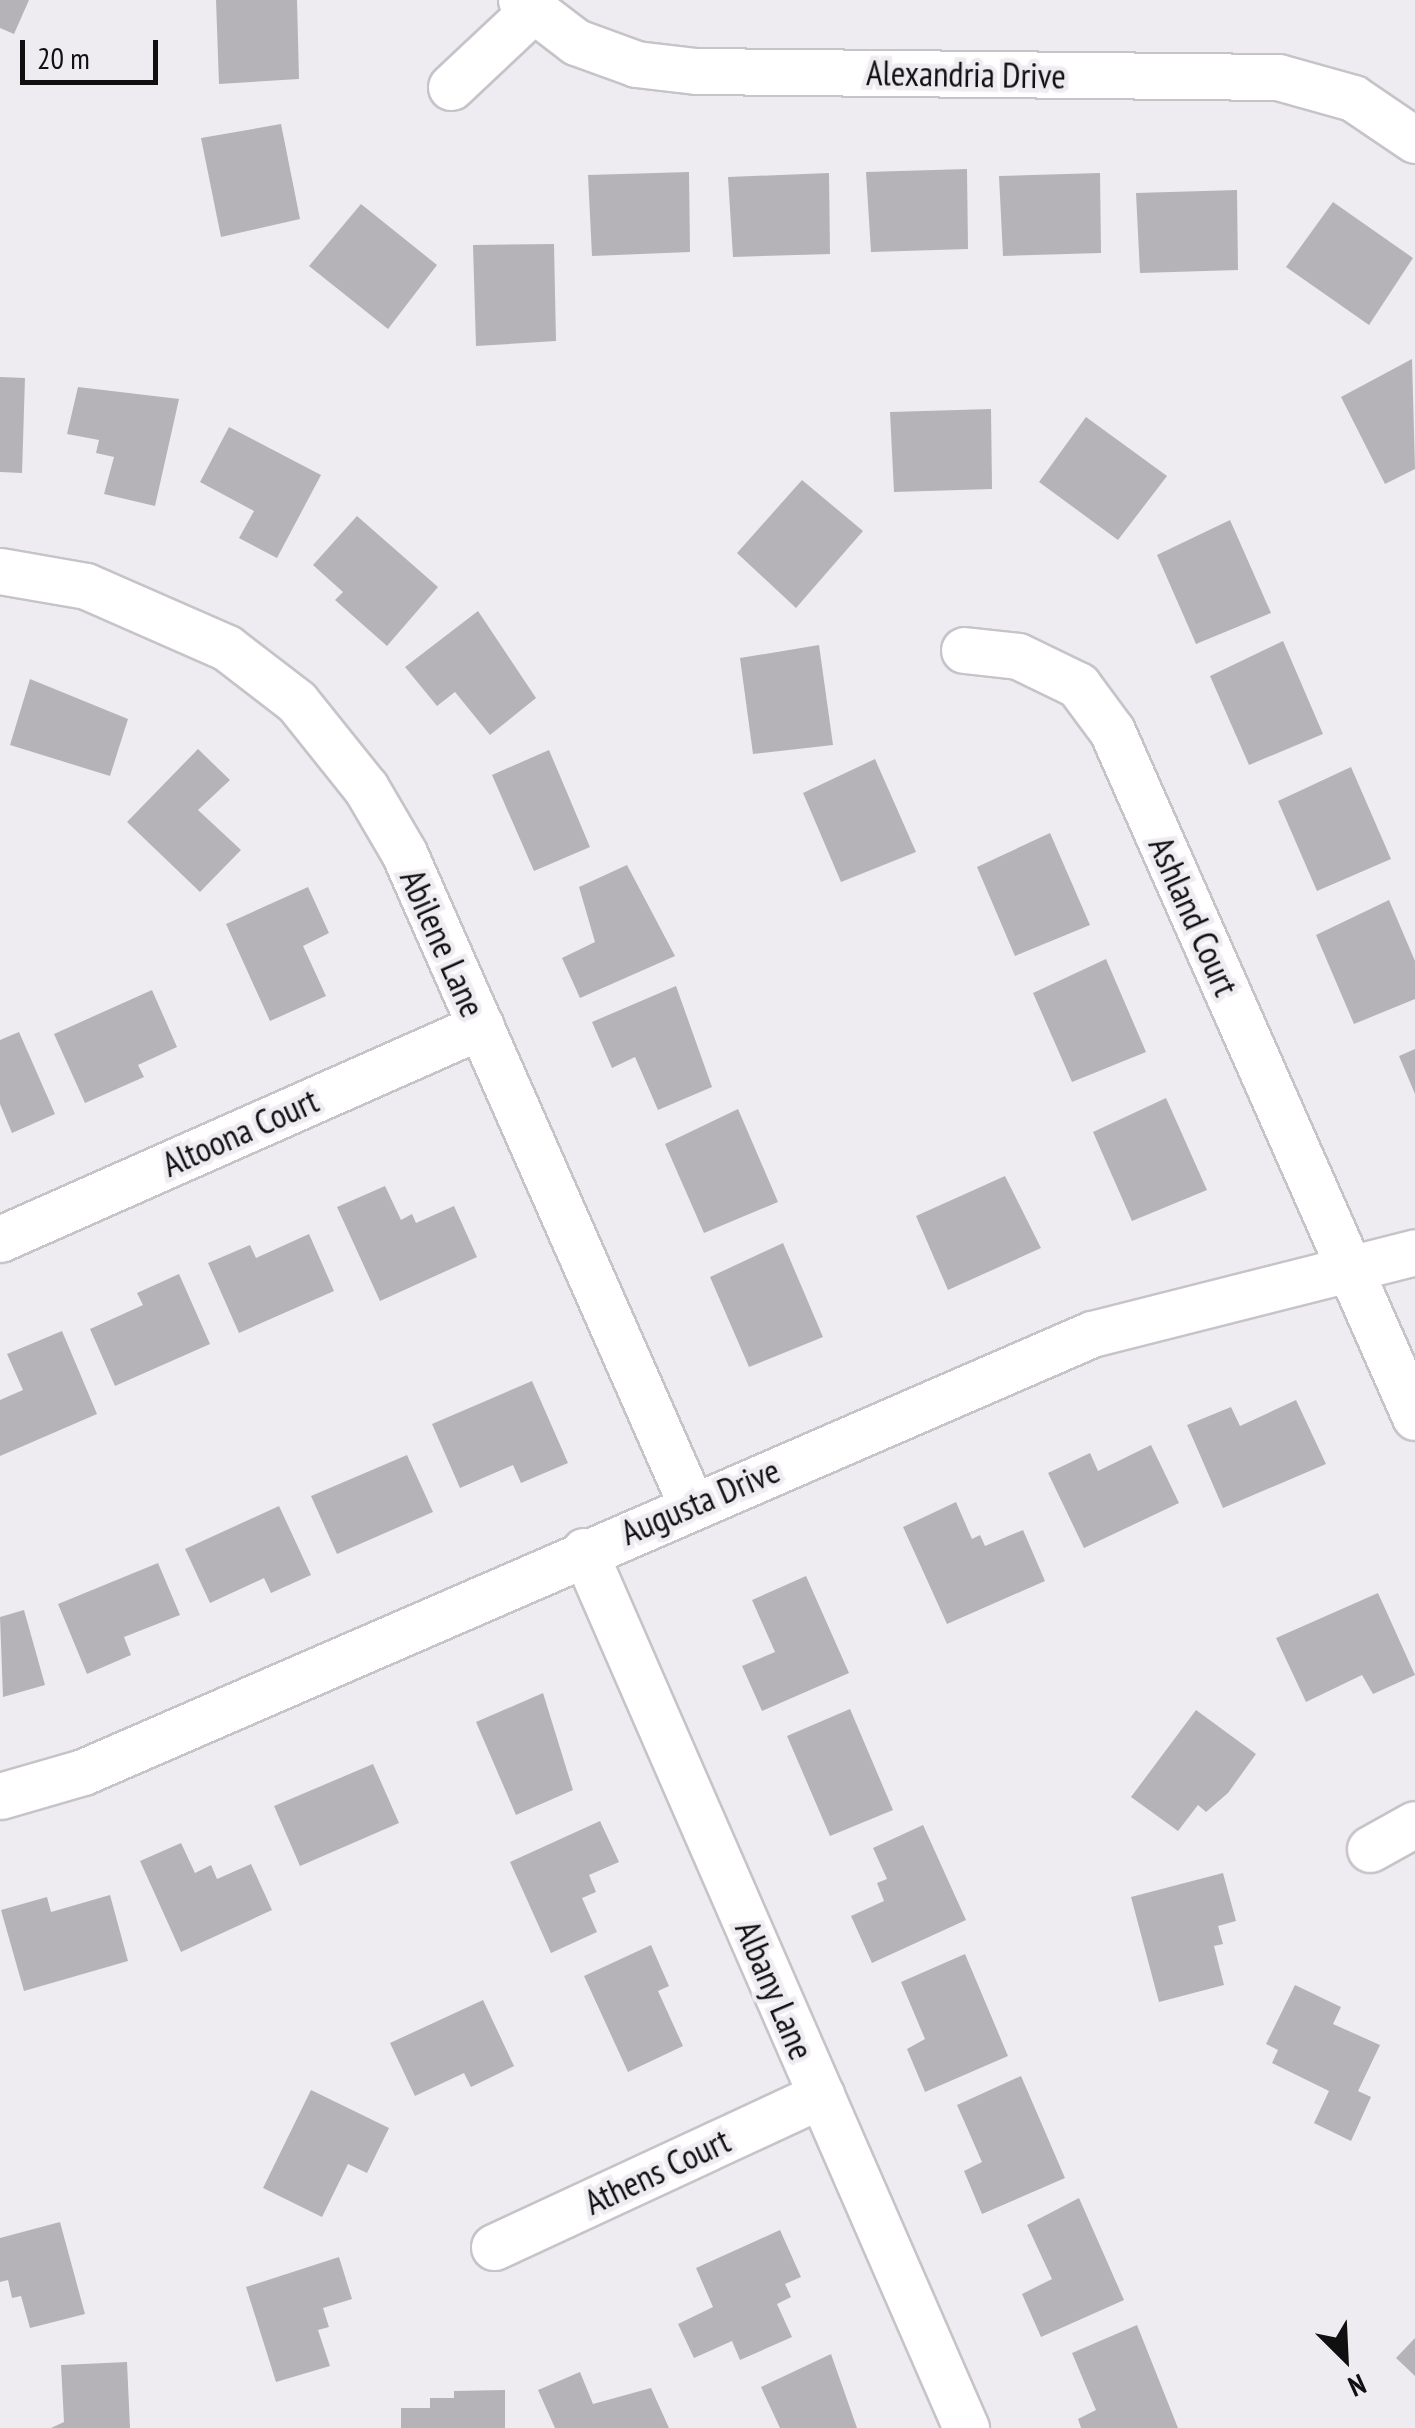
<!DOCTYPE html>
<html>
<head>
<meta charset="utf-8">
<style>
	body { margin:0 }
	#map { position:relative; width:1415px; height:2428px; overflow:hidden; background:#efecf1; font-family:"PT Sans Narrow",sans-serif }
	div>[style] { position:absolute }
	.building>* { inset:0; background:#b6b3b8 }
	.roads { filter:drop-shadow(2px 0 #c6c3c9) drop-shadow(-2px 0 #c6c3c9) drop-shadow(0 2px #c6c3c9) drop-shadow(0 -2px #c6c3c9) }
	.minor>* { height:45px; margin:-22.5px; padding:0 22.5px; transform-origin:22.5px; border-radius:22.5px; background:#fff }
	span { translate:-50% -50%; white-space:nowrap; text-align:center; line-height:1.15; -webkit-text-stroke:9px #efecf1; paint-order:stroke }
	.street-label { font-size:35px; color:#111011 }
	.north { position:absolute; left:1295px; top:2308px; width:100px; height:100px; -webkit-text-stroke:8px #efecf1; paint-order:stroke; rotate:156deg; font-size:28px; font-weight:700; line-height:40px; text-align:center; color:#111011 }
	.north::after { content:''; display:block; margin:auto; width:35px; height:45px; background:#111011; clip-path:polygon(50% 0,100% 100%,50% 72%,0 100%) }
	.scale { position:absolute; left:20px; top:40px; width:138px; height:45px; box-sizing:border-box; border:5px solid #111011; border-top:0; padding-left:12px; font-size:30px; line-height:35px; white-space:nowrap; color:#111011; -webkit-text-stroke:8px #efecf1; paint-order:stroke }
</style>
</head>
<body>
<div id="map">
	<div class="building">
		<div style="clip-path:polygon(0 0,29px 0,14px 34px,0 28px)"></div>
		<div style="clip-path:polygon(216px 0,297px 0,299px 79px,219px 84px)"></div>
		<div style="clip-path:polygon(281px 124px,300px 219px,221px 237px,201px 138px)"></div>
		<div style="clip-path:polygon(967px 169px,968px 249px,871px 252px,866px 172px)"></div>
		<div style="clip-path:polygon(689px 172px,690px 252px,592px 256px,588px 175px)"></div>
		<div style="clip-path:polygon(829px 173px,830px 254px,733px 257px,728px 177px)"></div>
		<div style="clip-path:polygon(1100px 173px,1101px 253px,1003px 256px,999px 176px)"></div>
		<div style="clip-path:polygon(1237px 190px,1238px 270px,1140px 273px,1136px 193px)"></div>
		<div style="clip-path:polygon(1333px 202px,1413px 258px,1369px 325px,1286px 267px)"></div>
		<div style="clip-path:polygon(361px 204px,437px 265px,388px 329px,309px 266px)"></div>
		<div style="clip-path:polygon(554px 244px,556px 341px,476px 346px,473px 245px)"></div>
		<div style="clip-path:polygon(1412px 359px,1415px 469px,1385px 484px,1341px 397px)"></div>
		<div style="clip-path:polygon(0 377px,25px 378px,22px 473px,0 472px)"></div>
		<div style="clip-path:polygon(78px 387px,179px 399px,155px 506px,104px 494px,114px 457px,96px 453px,99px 440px,67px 434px)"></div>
		<div style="clip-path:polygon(991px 409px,992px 489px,894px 492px,890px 412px)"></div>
		<div style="clip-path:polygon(1086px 417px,1167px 476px,1118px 540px,1039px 482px)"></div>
		<div style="clip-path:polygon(229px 427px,321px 475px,277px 558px,239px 538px,254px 511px,200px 482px)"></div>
		<div style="clip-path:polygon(802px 480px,863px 531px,796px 608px,737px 553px)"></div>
		<div style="clip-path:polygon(357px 516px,438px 587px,387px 646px,335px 600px,343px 592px,313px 565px)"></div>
		<div style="clip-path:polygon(1230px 520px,1271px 613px,1196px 644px,1157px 555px)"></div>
		<div style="clip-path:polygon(478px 611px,536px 698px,490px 735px,455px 692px,437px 706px,405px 667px)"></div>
		<div style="clip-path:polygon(1283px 641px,1323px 734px,1249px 765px,1210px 676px)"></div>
		<div style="clip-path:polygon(819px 645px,833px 745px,753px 754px,740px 658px)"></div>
		<div style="clip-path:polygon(30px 679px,128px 719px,110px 776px,10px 745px)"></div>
		<div style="clip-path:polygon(198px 749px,230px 780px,198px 810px,241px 850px,200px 892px,127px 822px)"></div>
		<div style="clip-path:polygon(549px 750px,590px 847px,534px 871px,492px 775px)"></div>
		<div style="clip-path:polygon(875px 759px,916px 852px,841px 882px,803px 793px)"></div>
		<div style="clip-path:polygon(1351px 767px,1391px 859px,1317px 891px,1278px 801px)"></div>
		<div style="clip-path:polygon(1050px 833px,1090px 925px,1015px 956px,977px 867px)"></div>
		<div style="clip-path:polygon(627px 865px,675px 956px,580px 998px,562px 958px,595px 942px,579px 887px)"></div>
		<div style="clip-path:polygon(308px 887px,329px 933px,303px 946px,326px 996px,270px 1021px,226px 924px)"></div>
		<div style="clip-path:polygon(1389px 900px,1415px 961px,1415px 999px,1354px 1024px,1316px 935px)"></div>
		<div style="clip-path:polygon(1106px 959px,1146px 1052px,1072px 1082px,1033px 993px)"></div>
		<div style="clip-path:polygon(676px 986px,712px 1087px,658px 1110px,635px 1057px,612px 1068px,592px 1022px)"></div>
		<div style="clip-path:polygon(152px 990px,177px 1047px,138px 1065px,144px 1077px,85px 1103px,54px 1034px)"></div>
		<div style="clip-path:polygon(19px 1032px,55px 1114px,12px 1133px,0 1104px,0 1040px)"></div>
		<div style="clip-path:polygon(1415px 1049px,1415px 1094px,1399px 1056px)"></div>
		<div style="clip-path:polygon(1166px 1098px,1207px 1190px,1132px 1221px,1093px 1132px)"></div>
		<div style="clip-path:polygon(738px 1109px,778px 1202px,704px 1233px,665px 1144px)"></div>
		<div style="clip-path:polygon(1005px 1176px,1041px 1248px,948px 1290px,916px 1216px)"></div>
		<div style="clip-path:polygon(385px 1186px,401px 1220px,412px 1214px,416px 1223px,454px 1206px,477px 1257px,380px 1301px,337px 1207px)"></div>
		<div style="clip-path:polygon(309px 1234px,334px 1291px,239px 1333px,208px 1263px,250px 1245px,256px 1258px)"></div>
		<div style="clip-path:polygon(783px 1243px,823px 1337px,749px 1367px,710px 1277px)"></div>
		<div style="clip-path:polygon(179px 1274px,210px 1344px,115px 1386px,90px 1329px,143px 1305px,137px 1293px)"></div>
		<div style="clip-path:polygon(62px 1331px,97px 1414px,0 1456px,0 1400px,23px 1390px,7px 1354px)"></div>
		<div style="clip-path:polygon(532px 1381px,568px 1463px,521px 1483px,513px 1465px,460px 1488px,432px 1424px)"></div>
		<div style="clip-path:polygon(1296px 1400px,1326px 1464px,1223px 1508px,1187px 1425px,1231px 1407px,1240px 1426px)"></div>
		<div style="clip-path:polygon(1151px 1445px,1179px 1503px,1084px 1548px,1048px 1473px,1090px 1453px,1098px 1471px)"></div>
		<div style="clip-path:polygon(407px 1455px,433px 1512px,337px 1554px,311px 1496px)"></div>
		<div style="clip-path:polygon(956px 1502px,972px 1539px,980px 1535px,985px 1546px,1023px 1530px,1045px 1581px,947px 1624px,903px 1527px)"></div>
		<div style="clip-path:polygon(279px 1506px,311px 1575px,271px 1593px,264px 1578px,210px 1603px,185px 1549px)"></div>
		<div style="clip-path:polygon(158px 1563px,180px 1615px,124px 1637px,131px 1655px,87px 1674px,58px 1604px)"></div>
		<div style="clip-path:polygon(806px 1576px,849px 1673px,762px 1711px,742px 1666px,775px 1652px,752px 1600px)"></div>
		<div style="clip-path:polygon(1378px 1593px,1415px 1675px,1373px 1694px,1362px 1675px,1306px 1702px,1276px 1638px)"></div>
		<div style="clip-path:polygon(24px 1610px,45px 1685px,3px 1697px,0 1617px)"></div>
		<div style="clip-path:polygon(543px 1693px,573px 1790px,516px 1815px,476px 1722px)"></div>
		<div style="clip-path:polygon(850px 1709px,893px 1810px,830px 1836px,787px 1736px)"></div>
		<div style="clip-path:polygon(1196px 1710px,1256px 1754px,1228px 1793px,1206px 1812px,1198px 1805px,1178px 1831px,1131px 1797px)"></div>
		<div style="clip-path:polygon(373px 1764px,399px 1823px,300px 1866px,274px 1806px)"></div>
		<div style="clip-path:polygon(600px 1821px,619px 1862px,589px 1875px,596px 1892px,582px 1898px,597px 1932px,551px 1953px,510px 1862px)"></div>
		<div style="clip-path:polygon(923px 1825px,966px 1920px,872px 1963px,851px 1916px,884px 1901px,877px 1883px,887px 1879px,873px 1848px)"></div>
		<div style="clip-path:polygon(181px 1843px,195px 1873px,211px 1865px,217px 1879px,251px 1864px,272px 1910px,181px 1952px,140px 1861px)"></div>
		<div style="clip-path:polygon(1223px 1873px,1236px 1921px,1218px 1926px,1223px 1944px,1214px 1946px,1224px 1985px,1159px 2002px,1131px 1897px)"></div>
		<div style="clip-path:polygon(110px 1895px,128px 1961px,24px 1991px,1px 1910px,47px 1897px,51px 1912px)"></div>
		<div style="clip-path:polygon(651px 1945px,669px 1986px,658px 1991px,683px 2046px,628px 2072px,584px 1976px)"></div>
		<div style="clip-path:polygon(965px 1954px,1008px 2056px,925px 2092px,907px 2049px,925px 2039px,901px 1982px)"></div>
		<div style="clip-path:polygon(1295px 1985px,1341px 2007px,1333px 2024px,1380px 2045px,1358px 2091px,1371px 2097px,1351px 2141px,1314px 2123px,1329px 2091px,1272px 2063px,1278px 2050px,1266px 2044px)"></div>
		<div style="clip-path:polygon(483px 2000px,514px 2066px,471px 2087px,464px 2073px,415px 2096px,390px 2043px)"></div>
		<div style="clip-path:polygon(1021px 2076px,1065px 2178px,982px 2214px,964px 2171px,982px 2162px,957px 2105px)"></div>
		<div style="clip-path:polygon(311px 2090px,389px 2128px,367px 2173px,348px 2164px,322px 2217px,263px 2188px)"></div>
		<div style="clip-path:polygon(1079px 2198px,1124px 2300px,1041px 2337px,1022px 2294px,1052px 2279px,1027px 2225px)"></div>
		<div style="clip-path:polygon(60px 2222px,85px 2314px,30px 2328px,21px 2296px,12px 2298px,8px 2280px,0 2282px,0 2238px)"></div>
		<div style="clip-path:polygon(780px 2230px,801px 2277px,785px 2284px,791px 2297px,777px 2304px,792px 2337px,740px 2360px,732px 2341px,694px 2358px,678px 2324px,713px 2307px,696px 2268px)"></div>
		<div style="clip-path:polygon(339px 2257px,352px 2299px,323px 2308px,329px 2327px,318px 2330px,330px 2366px,276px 2382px,246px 2287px)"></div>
		<div style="clip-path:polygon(1137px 2325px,1178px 2428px,1081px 2428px,1078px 2419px,1096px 2410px,1072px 2353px)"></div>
		<div style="clip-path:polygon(1415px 2338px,1415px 2376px,1396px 2358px)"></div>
		<div style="clip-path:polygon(831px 2354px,857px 2428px,780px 2428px,761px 2387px)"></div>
		<div style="clip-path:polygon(127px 2362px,130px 2428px,51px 2428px,64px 2422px,61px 2365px)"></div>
		<div style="clip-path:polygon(580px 2372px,593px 2404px,651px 2388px,669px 2428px,555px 2428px,538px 2390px)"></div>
		<div style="clip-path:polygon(505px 2390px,505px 2428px,401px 2428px,401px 2408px,430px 2408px,430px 2398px,454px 2398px,454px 2391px)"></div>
	</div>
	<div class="roads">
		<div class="minor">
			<div style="left:521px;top:0;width:69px;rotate:37.4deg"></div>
			<div style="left:576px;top:42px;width:64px;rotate:20.1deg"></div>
			<div style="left:636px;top:64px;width:60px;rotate:6.7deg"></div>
			<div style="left:696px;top:71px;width:582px;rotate:0.59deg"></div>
			<div style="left:1278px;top:77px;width:78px;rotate:15.6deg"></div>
			<div style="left:1353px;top:98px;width:75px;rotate:34.1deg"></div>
			<div style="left:451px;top:87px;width:110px;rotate:-43.2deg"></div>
			<div style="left:0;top:571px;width:87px;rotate:9.9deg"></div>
			<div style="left:86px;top:586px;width:154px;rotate:23.7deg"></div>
			<div style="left:227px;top:648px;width:88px;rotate:37.6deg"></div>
			<div style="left:297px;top:702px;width:110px;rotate:51.3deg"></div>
			<div style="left:366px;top:788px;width:75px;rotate:59.7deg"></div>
			<div style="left:404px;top:853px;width:711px;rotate:66.21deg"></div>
			<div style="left:964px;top:650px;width:54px;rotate:6.3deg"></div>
			<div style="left:1018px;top:656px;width:67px;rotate:25.8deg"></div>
			<div style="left:1078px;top:685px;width:57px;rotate:53.5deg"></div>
			<div style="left:1112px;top:731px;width:750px;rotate:66.17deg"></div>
			<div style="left:0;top:1239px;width:526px;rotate:-23.89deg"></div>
			<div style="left:584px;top:1551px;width:957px;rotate:66.46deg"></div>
			<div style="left:0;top:1796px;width:86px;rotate:-16.1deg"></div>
			<div style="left:83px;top:1772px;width:1100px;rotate:-23.47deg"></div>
			<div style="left:1092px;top:1334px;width:333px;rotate:-14.2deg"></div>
			<div style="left:1370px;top:1849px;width:51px;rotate:-29.1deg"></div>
			<div style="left:494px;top:2247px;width:361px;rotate:-24.9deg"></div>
		</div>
	</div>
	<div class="street-label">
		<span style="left:966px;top:74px;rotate:1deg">Alexandria Drive</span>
		<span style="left:1194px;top:916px;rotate:66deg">Ashland Court</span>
		<span style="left:443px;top:943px;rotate:66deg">Abilene Lane</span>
		<span style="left:240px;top:1132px;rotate:-24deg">Altoona Court</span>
		<span style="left:700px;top:1501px;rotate:-23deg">Augusta Drive</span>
		<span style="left:775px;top:1990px;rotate:67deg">Albany Lane</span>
		<span style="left:657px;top:2171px;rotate:-25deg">Athens Court</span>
	</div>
	<div class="north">N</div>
	<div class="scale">20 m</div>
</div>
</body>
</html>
